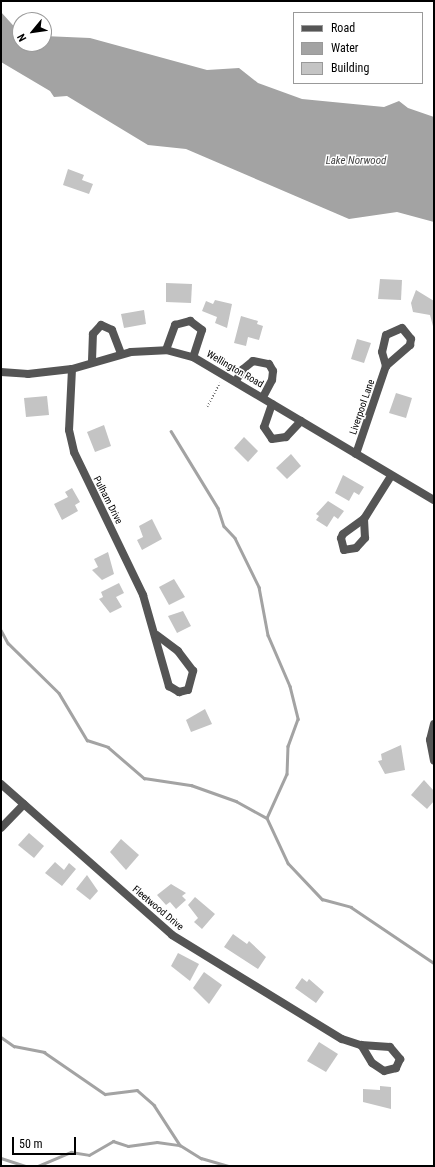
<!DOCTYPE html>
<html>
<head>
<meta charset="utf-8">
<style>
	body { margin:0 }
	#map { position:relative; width:435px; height:1167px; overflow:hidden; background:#fff; font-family:"Roboto Condensed",sans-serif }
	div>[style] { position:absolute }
	.water>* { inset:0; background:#a3a3a3 }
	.stream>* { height:2.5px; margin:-1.25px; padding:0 1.25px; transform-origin:1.25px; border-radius:1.25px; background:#a3a3a3 }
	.building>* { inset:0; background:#c4c4c4 }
	.path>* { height:1.5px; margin-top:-0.75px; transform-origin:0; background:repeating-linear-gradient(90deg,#777 0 1px,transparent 0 3px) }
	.minor>* { height:8px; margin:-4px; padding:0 4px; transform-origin:4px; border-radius:4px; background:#555 }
	.tertiary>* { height:8px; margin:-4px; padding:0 4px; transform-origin:4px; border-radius:4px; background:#555 }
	span { translate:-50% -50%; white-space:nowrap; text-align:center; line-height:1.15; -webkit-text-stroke:3px #fff; paint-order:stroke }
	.street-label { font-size:10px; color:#000 }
	.water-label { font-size:11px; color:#444; font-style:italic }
	.frame { position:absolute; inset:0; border:2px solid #000; pointer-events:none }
	.legend { position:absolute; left:293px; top:12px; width:130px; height:72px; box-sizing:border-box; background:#fff; border:1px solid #999; margin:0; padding:5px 7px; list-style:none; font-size:12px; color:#000 }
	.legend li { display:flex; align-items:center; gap:8px; height:20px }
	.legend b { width:20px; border:1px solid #999 }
	.north { position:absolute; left:12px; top:12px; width:40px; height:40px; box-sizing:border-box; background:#fff; border:1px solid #999; border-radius:50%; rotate:241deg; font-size:11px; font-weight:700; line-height:16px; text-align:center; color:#000 }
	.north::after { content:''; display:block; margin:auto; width:14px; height:18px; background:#000; clip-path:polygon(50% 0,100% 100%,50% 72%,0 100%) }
	.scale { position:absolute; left:12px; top:1137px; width:64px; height:18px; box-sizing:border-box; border:2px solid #000; border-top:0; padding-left:5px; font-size:12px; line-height:14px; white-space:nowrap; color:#000; -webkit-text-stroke:3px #fff; paint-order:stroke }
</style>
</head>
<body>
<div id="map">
	<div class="water">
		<div style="clip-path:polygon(1px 12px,20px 33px,20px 44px,44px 44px,44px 36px,90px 38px,207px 70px,239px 68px,258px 83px,302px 99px,384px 107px,399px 101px,408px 108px,434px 117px,434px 222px,397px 212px,349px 219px,186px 149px,148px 145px,67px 96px,54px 97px,50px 91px,1px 62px)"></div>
	</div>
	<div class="stream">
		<div style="left:171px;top:431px;width:90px;rotate:58.6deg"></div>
		<div style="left:218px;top:508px;width:19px;rotate:72deg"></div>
		<div style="left:224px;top:526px;width:16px;rotate:47deg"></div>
		<div style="left:235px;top:538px;width:55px;rotate:63.9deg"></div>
		<div style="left:259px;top:587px;width:49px;rotate:79.4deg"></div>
		<div style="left:268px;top:635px;width:56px;rotate:66.7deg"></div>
		<div style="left:290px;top:686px;width:34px;rotate:76deg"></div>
		<div style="left:298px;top:719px;width:29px;rotate:110deg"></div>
		<div style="left:288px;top:746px;width:28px;rotate:92deg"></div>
		<div style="left:287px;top:774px;width:48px;rotate:114.4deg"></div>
		<div style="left:1px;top:630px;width:15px;rotate:62deg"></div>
		<div style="left:8px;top:643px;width:71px;rotate:44.4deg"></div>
		<div style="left:59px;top:693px;width:55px;rotate:59.2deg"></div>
		<div style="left:87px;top:740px;width:22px;rotate:18deg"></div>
		<div style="left:108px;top:747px;width:48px;rotate:40.7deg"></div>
		<div style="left:144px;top:778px;width:48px;rotate:8.5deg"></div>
		<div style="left:191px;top:785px;width:48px;rotate:19.6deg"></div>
		<div style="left:236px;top:801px;width:35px;rotate:29deg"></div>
		<div style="left:267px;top:818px;width:50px;rotate:65deg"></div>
		<div style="left:288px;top:863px;width:50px;rotate:46.6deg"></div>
		<div style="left:322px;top:899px;width:30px;rotate:15deg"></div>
		<div style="left:351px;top:907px;width:100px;rotate:34deg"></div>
		<div style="left:1px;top:1037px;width:16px;rotate:35deg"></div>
		<div style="left:14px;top:1046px;width:31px;rotate:11deg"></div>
		<div style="left:44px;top:1052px;width:74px;rotate:34.5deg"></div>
		<div style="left:105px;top:1094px;width:32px;rotate:-7deg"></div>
		<div style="left:137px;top:1090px;width:23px;rotate:41deg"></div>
		<div style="left:154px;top:1105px;width:48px;rotate:57deg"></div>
		<div style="left:180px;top:1145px;width:25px;rotate:32deg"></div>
		<div style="left:201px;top:1158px;width:29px;rotate:16deg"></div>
		<div style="left:1px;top:1158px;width:26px;rotate:18deg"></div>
		<div style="left:38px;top:1166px;width:36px;rotate:-23deg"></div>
		<div style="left:71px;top:1152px;width:18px;rotate:9deg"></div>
		<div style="left:89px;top:1155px;width:28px;rotate:-30deg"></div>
		<div style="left:113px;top:1141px;width:16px;rotate:18deg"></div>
		<div style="left:128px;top:1146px;width:29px;rotate:-8deg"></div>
		<div style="left:157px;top:1142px;width:22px;rotate:8deg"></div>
	</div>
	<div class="building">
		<div style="clip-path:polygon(68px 169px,84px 175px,82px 180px,93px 184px,89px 194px,63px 185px)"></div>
		<div style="clip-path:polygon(380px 279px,402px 280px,401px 300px,378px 299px)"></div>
		<div style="clip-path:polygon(166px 283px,192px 284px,191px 303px,166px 302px)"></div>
		<div style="clip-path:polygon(416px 290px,434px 301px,434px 330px,430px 315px,413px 312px,411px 303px)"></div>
		<div style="clip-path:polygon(215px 300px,232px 304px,227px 328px,215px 323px,217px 317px,202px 311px,206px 301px,213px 304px)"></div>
		<div style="clip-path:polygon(144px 310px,146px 324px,124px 328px,121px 314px)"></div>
		<div style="clip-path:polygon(241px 316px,258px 321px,257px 324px,263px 326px,259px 340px,248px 337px,246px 346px,234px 343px)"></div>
		<div style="clip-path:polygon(357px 339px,371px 343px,364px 363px,351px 359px)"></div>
		<div style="clip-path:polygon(396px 393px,412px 398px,406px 418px,389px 413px)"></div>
		<div style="clip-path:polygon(47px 396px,49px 415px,26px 417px,24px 398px)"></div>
		<div style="clip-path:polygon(104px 425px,111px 446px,95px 452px,87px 432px)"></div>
		<div style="clip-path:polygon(244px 437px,258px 451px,248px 462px,234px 448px)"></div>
		<div style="clip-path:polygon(291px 454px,301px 466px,287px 479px,276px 468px)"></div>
		<div style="clip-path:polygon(343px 475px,364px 487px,359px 495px,354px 492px,349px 501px,335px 493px)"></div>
		<div style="clip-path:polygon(72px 488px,80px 502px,75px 505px,78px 511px,62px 520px,54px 504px,68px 497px,65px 492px)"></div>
		<div style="clip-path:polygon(328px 501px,344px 511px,338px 519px,334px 516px,327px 527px,316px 520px,319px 516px,316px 514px)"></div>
		<div style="clip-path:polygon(152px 519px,162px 539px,142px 550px,137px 540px,143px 537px,139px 526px)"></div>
		<div style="clip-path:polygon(108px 552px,114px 574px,102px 580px,92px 570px,98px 567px,94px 559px)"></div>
		<div style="clip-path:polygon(174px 579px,185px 597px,169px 605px,159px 587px)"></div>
		<div style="clip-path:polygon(119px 583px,124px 593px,116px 597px,122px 607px,110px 613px,99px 599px,103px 597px,101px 592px)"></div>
		<div style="clip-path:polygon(183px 611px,191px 626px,177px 633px,168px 616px)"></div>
		<div style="clip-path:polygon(205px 709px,212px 724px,191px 732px,186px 720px)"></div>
		<div style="clip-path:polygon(401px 745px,405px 770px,385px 774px,378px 761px,382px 760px,381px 754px)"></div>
		<div style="clip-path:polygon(424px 780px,434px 791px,434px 801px,427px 809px,411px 795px)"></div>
		<div style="clip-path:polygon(29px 833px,44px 846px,34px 858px,18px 845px)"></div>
		<div style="clip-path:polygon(121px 839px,139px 855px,126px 870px,110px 852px)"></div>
		<div style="clip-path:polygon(55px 862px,64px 870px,69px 863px,76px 869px,62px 886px,45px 873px)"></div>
		<div style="clip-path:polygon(87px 875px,98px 891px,90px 900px,76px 889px)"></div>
		<div style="clip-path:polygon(171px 884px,186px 893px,182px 896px,186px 900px,176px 909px,170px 902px,166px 905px,157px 895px)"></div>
		<div style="clip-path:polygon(195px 897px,215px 914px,202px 929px,194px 922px,198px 918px,188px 905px)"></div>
		<div style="clip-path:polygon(233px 934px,247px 944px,249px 941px,266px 957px,258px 969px,224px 947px)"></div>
		<div style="clip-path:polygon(178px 953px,199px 964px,190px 981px,171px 966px)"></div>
		<div style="clip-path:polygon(204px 972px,222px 985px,209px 1004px,193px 988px)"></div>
		<div style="clip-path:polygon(302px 978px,307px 982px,309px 979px,324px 992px,316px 1003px,295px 988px)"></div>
		<div style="clip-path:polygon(319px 1042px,338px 1054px,326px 1072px,307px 1061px)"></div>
		<div style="clip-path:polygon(380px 1086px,391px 1087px,391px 1109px,363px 1102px,363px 1089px,380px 1090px)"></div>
	</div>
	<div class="path">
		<div style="left:207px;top:407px;width:27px;rotate:-62deg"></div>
	</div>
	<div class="minor">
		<div style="left:166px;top:350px;width:27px;rotate:-70deg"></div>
		<div style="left:175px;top:325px;width:16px;rotate:-15deg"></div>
		<div style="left:190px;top:321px;width:15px;rotate:37deg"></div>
		<div style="left:202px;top:330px;width:28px;rotate:108deg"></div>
		<div style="left:92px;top:361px;width:27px;rotate:-88deg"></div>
		<div style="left:93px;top:334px;width:12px;rotate:-48deg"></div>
		<div style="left:101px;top:325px;width:12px;rotate:24deg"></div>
		<div style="left:112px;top:330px;width:25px;rotate:69deg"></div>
		<div style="left:72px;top:369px;width:61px;rotate:92.8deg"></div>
		<div style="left:69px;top:430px;width:23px;rotate:77deg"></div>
		<div style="left:74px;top:452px;width:159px;rotate:64.2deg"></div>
		<div style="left:143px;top:595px;width:95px;rotate:74.1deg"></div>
		<div style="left:169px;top:686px;width:12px;rotate:31deg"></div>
		<div style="left:179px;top:692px;width:9px;rotate:-13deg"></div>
		<div style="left:188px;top:690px;width:20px;rotate:-75deg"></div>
		<div style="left:193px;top:671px;width:25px;rotate:-127deg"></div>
		<div style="left:178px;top:651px;width:26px;rotate:-143deg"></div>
		<div style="left:236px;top:381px;width:13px;rotate:-61deg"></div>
		<div style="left:242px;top:370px;width:14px;rotate:-39deg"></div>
		<div style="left:253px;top:361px;width:16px;rotate:11deg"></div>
		<div style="left:269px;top:364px;width:8px;rotate:60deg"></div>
		<div style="left:273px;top:371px;width:9px;rotate:96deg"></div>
		<div style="left:272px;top:380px;width:19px;rotate:118deg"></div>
		<div style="left:272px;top:404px;width:24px;rotate:109deg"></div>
		<div style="left:264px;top:427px;width:14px;rotate:56deg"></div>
		<div style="left:272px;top:439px;width:14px;rotate:-8deg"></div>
		<div style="left:286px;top:437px;width:22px;rotate:-47deg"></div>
		<div style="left:356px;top:454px;width:93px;rotate:-71.2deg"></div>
		<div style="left:386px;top:366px;width:32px;rotate:-41deg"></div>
		<div style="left:410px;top:345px;width:6px;rotate:-81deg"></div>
		<div style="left:411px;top:339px;width:14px;rotate:-129deg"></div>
		<div style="left:402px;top:328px;width:17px;rotate:156deg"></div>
		<div style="left:386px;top:335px;width:17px;rotate:103deg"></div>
		<div style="left:382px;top:352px;width:15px;rotate:74deg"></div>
		<div style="left:364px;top:519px;width:19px;rotate:87deg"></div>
		<div style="left:365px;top:538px;width:13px;rotate:132deg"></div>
		<div style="left:356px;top:548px;width:12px;rotate:171deg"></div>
		<div style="left:344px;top:550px;width:12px;rotate:-104deg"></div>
		<div style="left:341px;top:538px;width:4px;rotate:-63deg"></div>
		<div style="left:343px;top:534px;width:26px;rotate:-36deg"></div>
		<div style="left:364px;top:519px;width:51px;rotate:-57.9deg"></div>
		<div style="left:434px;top:724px;width:16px;rotate:104deg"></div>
		<div style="left:430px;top:740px;width:21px;rotate:79deg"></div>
		<div style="left:1px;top:784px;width:228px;rotate:41.4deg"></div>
		<div style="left:172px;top:935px;width:199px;rotate:31.5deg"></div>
		<div style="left:342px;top:1039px;width:20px;rotate:18deg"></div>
		<div style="left:361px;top:1045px;width:29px;rotate:4deg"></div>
		<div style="left:390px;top:1047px;width:16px;rotate:50deg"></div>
		<div style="left:400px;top:1059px;width:10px;rotate:114deg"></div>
		<div style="left:396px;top:1068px;width:12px;rotate:166deg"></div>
		<div style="left:384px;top:1071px;width:14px;rotate:-146deg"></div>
		<div style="left:372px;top:1063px;width:21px;rotate:-121deg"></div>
		<div style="left:1px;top:828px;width:33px;rotate:-46deg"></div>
	</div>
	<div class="tertiary">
		<div style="left:1px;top:372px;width:27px;rotate:4deg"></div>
		<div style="left:28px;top:374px;width:44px;rotate:-6.5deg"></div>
		<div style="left:72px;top:369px;width:61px;rotate:-16.1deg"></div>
		<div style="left:131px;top:352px;width:35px;rotate:-3deg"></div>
		<div style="left:166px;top:350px;width:28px;rotate:15deg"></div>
		<div style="left:193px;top:357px;width:280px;rotate:30.7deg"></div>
	</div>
	<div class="street-label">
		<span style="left:235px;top:369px;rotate:30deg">Wellington Road</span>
		<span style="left:362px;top:407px;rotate:-71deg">Liverpool Lane</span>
		<span style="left:108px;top:500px;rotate:63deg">Pulham Drive</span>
		<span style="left:158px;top:908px;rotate:40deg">Fleetwood Drive</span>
	</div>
	<div class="water-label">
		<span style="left:356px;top:161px">Lake Norwood</span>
	</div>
	<div class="frame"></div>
	<ul class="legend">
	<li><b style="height:5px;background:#555"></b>Road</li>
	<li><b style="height:11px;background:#a3a3a3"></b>Water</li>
	<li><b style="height:11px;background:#c4c4c4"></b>Building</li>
	</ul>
	<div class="north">N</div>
	<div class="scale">50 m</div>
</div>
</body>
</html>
